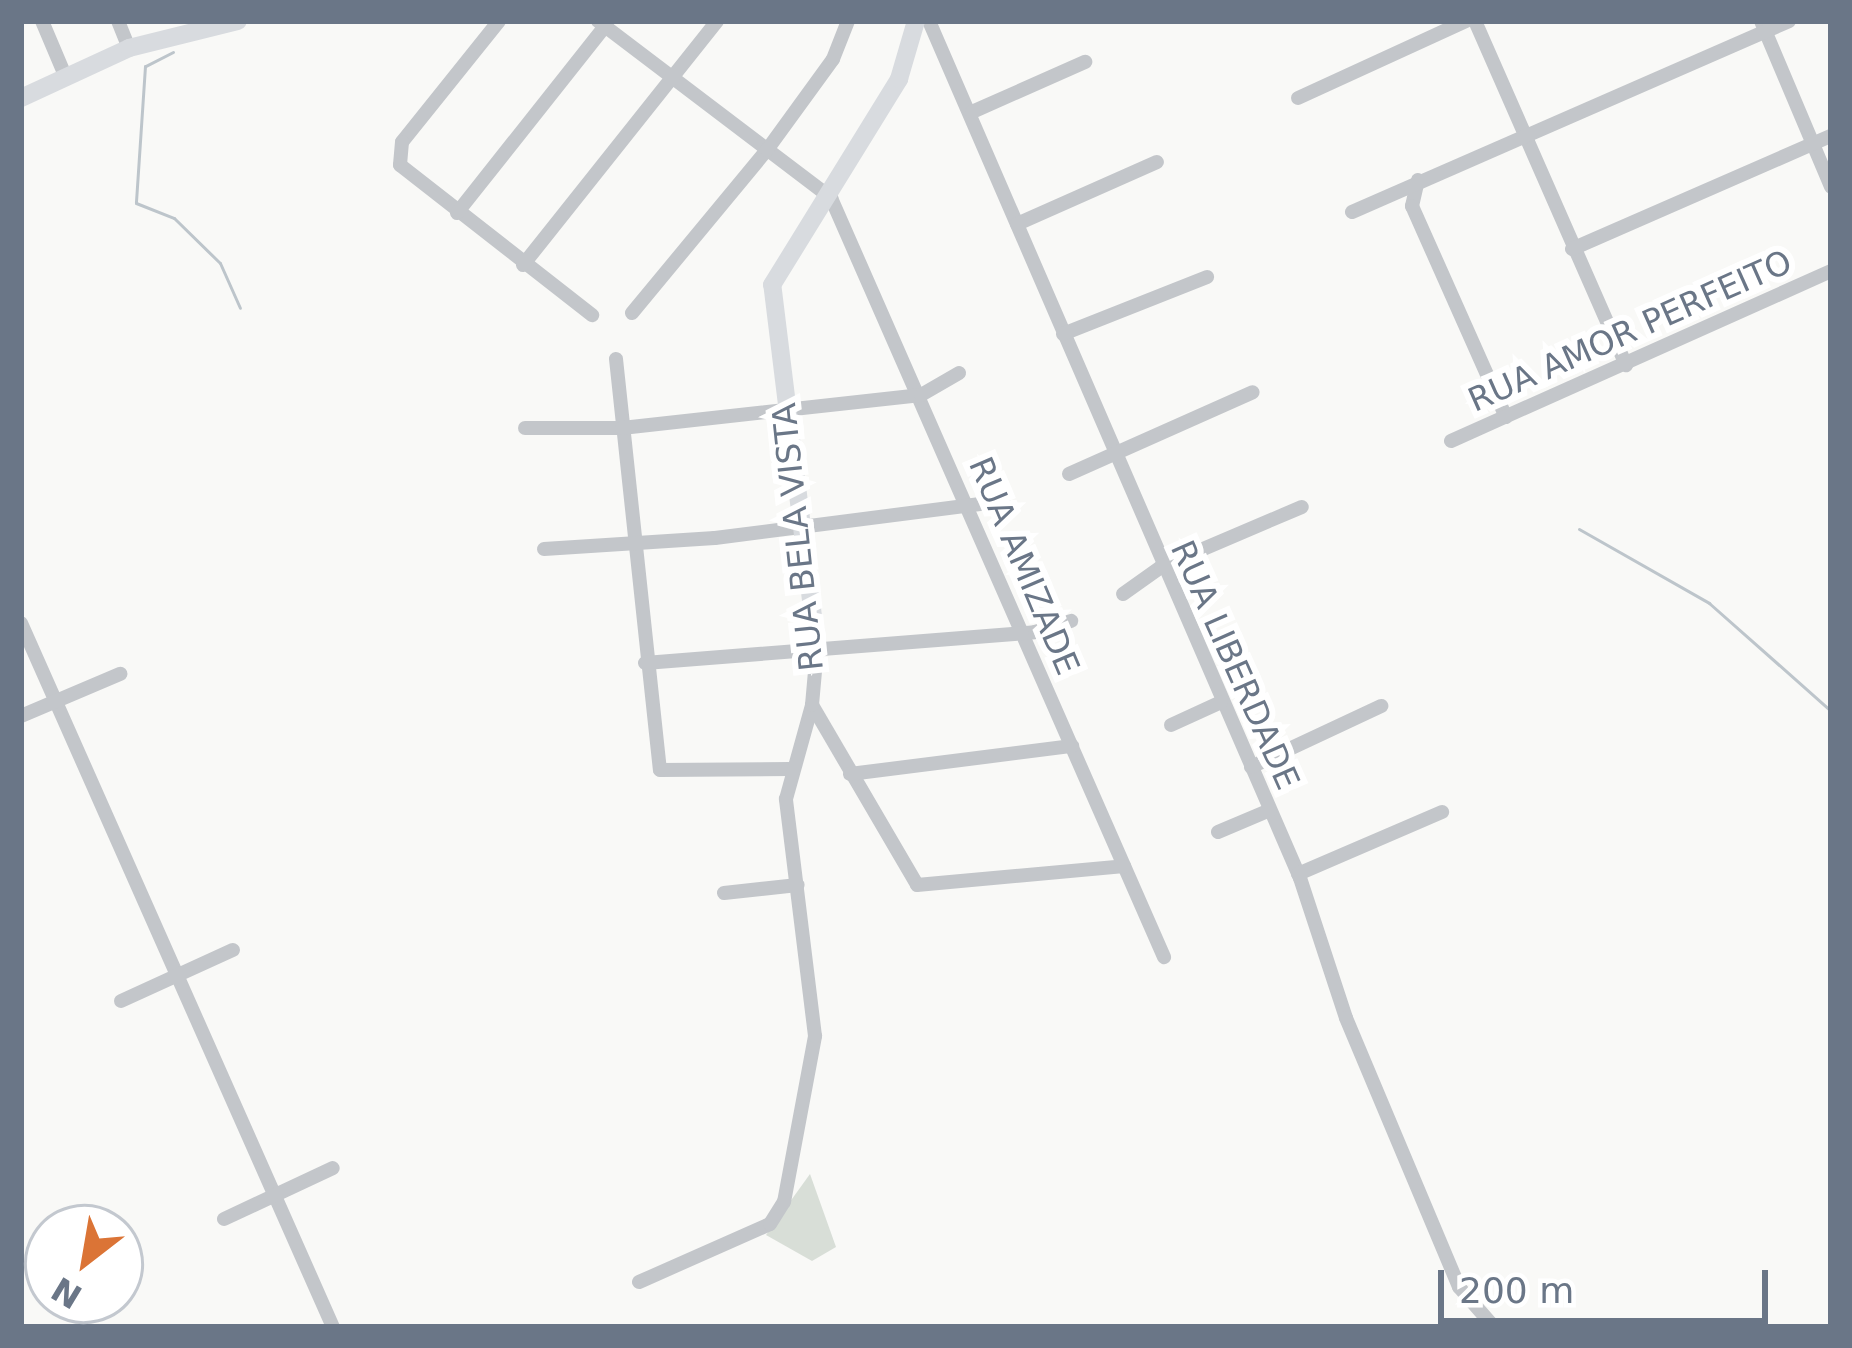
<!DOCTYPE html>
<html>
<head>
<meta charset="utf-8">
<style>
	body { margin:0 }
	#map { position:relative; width:1852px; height:1348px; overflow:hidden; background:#f9f9f7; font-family:"DejaVu Sans",sans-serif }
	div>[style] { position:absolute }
	.green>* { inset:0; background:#d8ded7 }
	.stream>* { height:3px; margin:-1.5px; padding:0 1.5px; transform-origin:1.5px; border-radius:1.5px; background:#bdc5cb }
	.street>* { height:14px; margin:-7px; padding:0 7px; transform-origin:7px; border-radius:7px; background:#c3c6ca }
	.secondary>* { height:18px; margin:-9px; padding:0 9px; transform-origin:9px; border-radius:9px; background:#d8dbdf }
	span { translate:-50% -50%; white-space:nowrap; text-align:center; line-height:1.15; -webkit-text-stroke:12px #fff; paint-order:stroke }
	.street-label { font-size:33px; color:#6a7687 }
	.frame { position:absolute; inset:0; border:24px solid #6a7687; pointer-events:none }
	.north { position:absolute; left:24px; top:1204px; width:120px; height:120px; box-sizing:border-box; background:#fff; border:3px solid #c3c8cf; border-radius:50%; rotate:211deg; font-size:33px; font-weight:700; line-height:48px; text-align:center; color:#6a7687 }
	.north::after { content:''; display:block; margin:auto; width:42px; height:54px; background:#db7436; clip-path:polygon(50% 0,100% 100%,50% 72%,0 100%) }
	.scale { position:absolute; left:1438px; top:1270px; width:330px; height:54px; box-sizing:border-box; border:6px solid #6a7687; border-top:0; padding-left:15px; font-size:36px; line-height:42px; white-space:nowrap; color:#6a7687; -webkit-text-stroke:9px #fff; paint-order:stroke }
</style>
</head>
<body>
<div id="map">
	<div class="green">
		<div style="clip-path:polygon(810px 1174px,836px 1247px,812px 1261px,766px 1235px)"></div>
	</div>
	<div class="stream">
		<div style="left:173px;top:52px;width:31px;rotate:153deg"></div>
		<div style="left:145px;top:66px;width:137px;rotate:93.8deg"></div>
		<div style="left:136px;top:203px;width:41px;rotate:21.5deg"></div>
		<div style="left:174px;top:218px;width:64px;rotate:44.4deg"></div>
		<div style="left:220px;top:263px;width:49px;rotate:66deg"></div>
		<div style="left:1579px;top:529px;width:150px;rotate:29.6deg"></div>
		<div style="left:1709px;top:603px;width:163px;rotate:41.5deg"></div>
	</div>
	<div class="street">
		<div style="left:42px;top:21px;width:56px;rotate:67.1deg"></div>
		<div style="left:118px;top:21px;width:29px;rotate:68deg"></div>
		<div style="left:499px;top:21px;width:155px;rotate:128.7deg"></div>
		<div style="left:402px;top:142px;width:23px;rotate:95deg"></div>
		<div style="left:400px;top:165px;width:244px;rotate:38deg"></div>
		<div style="left:598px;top:21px;width:293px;rotate:37.2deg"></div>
		<div style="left:831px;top:198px;width:829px;rotate:66.31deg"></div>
		<div style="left:929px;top:21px;width:934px;rotate:66.59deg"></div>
		<div style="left:1300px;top:878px;width:147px;rotate:71.8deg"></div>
		<div style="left:1346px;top:1018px;width:292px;rotate:67.2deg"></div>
		<div style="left:1459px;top:1287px;width:53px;rotate:48.8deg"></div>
		<div style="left:1475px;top:21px;width:376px;rotate:66.3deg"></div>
		<div style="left:1761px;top:21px;width:180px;rotate:67.1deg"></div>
		<div style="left:1298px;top:98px;width:185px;rotate:-24.6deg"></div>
		<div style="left:972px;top:112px;width:124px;rotate:-23.9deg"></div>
		<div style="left:1418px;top:180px;width:27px;rotate:103deg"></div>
		<div style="left:1412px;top:206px;width:231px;rotate:66deg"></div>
		<div style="left:1352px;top:212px;width:477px;rotate:-23.6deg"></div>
		<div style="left:457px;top:213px;width:241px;rotate:-51.6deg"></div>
		<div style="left:1017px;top:224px;width:153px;rotate:-23.9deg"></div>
		<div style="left:1572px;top:249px;width:283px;rotate:-23.6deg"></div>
		<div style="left:523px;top:265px;width:312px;rotate:-51.5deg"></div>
		<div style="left:632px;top:313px;width:212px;rotate:-50.4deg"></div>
		<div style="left:767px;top:150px;width:112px;rotate:-54deg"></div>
		<div style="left:833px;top:59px;width:41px;rotate:-68.5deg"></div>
		<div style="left:1063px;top:334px;width:155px;rotate:-21.6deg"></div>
		<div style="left:616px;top:359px;width:413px;rotate:83.9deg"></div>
		<div style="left:660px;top:770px;width:130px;rotate:-0.4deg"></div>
		<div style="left:525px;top:428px;width:97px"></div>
		<div style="left:622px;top:428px;width:301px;rotate:-6.3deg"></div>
		<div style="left:921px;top:395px;width:44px;rotate:-30.1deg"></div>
		<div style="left:1451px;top:441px;width:416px;rotate:-24.1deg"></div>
		<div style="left:1069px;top:474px;width:201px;rotate:-24deg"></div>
		<div style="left:544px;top:549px;width:171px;rotate:-3.7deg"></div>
		<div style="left:715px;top:538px;width:291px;rotate:-7.3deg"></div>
		<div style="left:1123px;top:594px;width:47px;rotate:-35.4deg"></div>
		<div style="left:1161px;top:567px;width:153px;rotate:-23.1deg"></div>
		<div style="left:21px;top:623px;width:770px;rotate:66.1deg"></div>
		<div style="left:645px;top:663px;width:391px;rotate:-4.5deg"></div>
		<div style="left:1035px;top:632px;width:38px;rotate:-17deg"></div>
		<div style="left:812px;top:705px;width:208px;rotate:59.7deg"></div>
		<div style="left:917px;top:885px;width:208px;rotate:-5.2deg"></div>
		<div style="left:21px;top:716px;width:108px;rotate:-23deg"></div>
		<div style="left:1171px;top:725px;width:55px;rotate:-24.7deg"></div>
		<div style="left:1251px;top:767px;width:144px;rotate:-25.1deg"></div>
		<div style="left:850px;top:774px;width:224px;rotate:-7.2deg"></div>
		<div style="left:1218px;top:832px;width:56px;rotate:-22.9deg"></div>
		<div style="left:1298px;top:874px;width:157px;rotate:-23.3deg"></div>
		<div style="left:724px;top:893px;width:74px;rotate:-6.2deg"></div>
		<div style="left:121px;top:1001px;width:123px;rotate:-24.5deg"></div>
		<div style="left:224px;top:1219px;width:120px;rotate:-25.1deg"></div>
		<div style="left:639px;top:1282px;width:143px;rotate:-23.9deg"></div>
		<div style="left:770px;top:1224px;width:26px;rotate:-58deg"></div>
		<div style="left:784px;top:1202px;width:169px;rotate:-79.4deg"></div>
		<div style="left:815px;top:1036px;width:239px;rotate:-97deg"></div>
		<div style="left:786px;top:799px;width:98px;rotate:-74.5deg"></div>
		<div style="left:812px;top:705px;width:56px;rotate:-84.9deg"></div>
	</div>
	<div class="secondary">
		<div style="left:21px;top:98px;width:119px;rotate:-24.8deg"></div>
		<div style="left:129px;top:48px;width:112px;rotate:-13.9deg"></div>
		<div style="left:817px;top:649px;width:367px;rotate:-97deg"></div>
		<div style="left:772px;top:285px;width:242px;rotate:-58.3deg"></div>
		<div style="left:899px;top:79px;width:60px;rotate:-73.7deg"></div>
	</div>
	<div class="street-label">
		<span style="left:1630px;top:331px;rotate:-24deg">RUA AMOR PERFEITO</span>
		<span style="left:798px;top:537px;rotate:-96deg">RUA BELA VISTA</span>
		<span style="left:1024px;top:566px;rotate:67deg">RUA AMIZADE</span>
		<span style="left:1235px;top:665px;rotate:66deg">RUA LIBERDADE</span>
	</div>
	<div class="frame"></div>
	<div class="north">N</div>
	<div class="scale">200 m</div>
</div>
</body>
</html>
